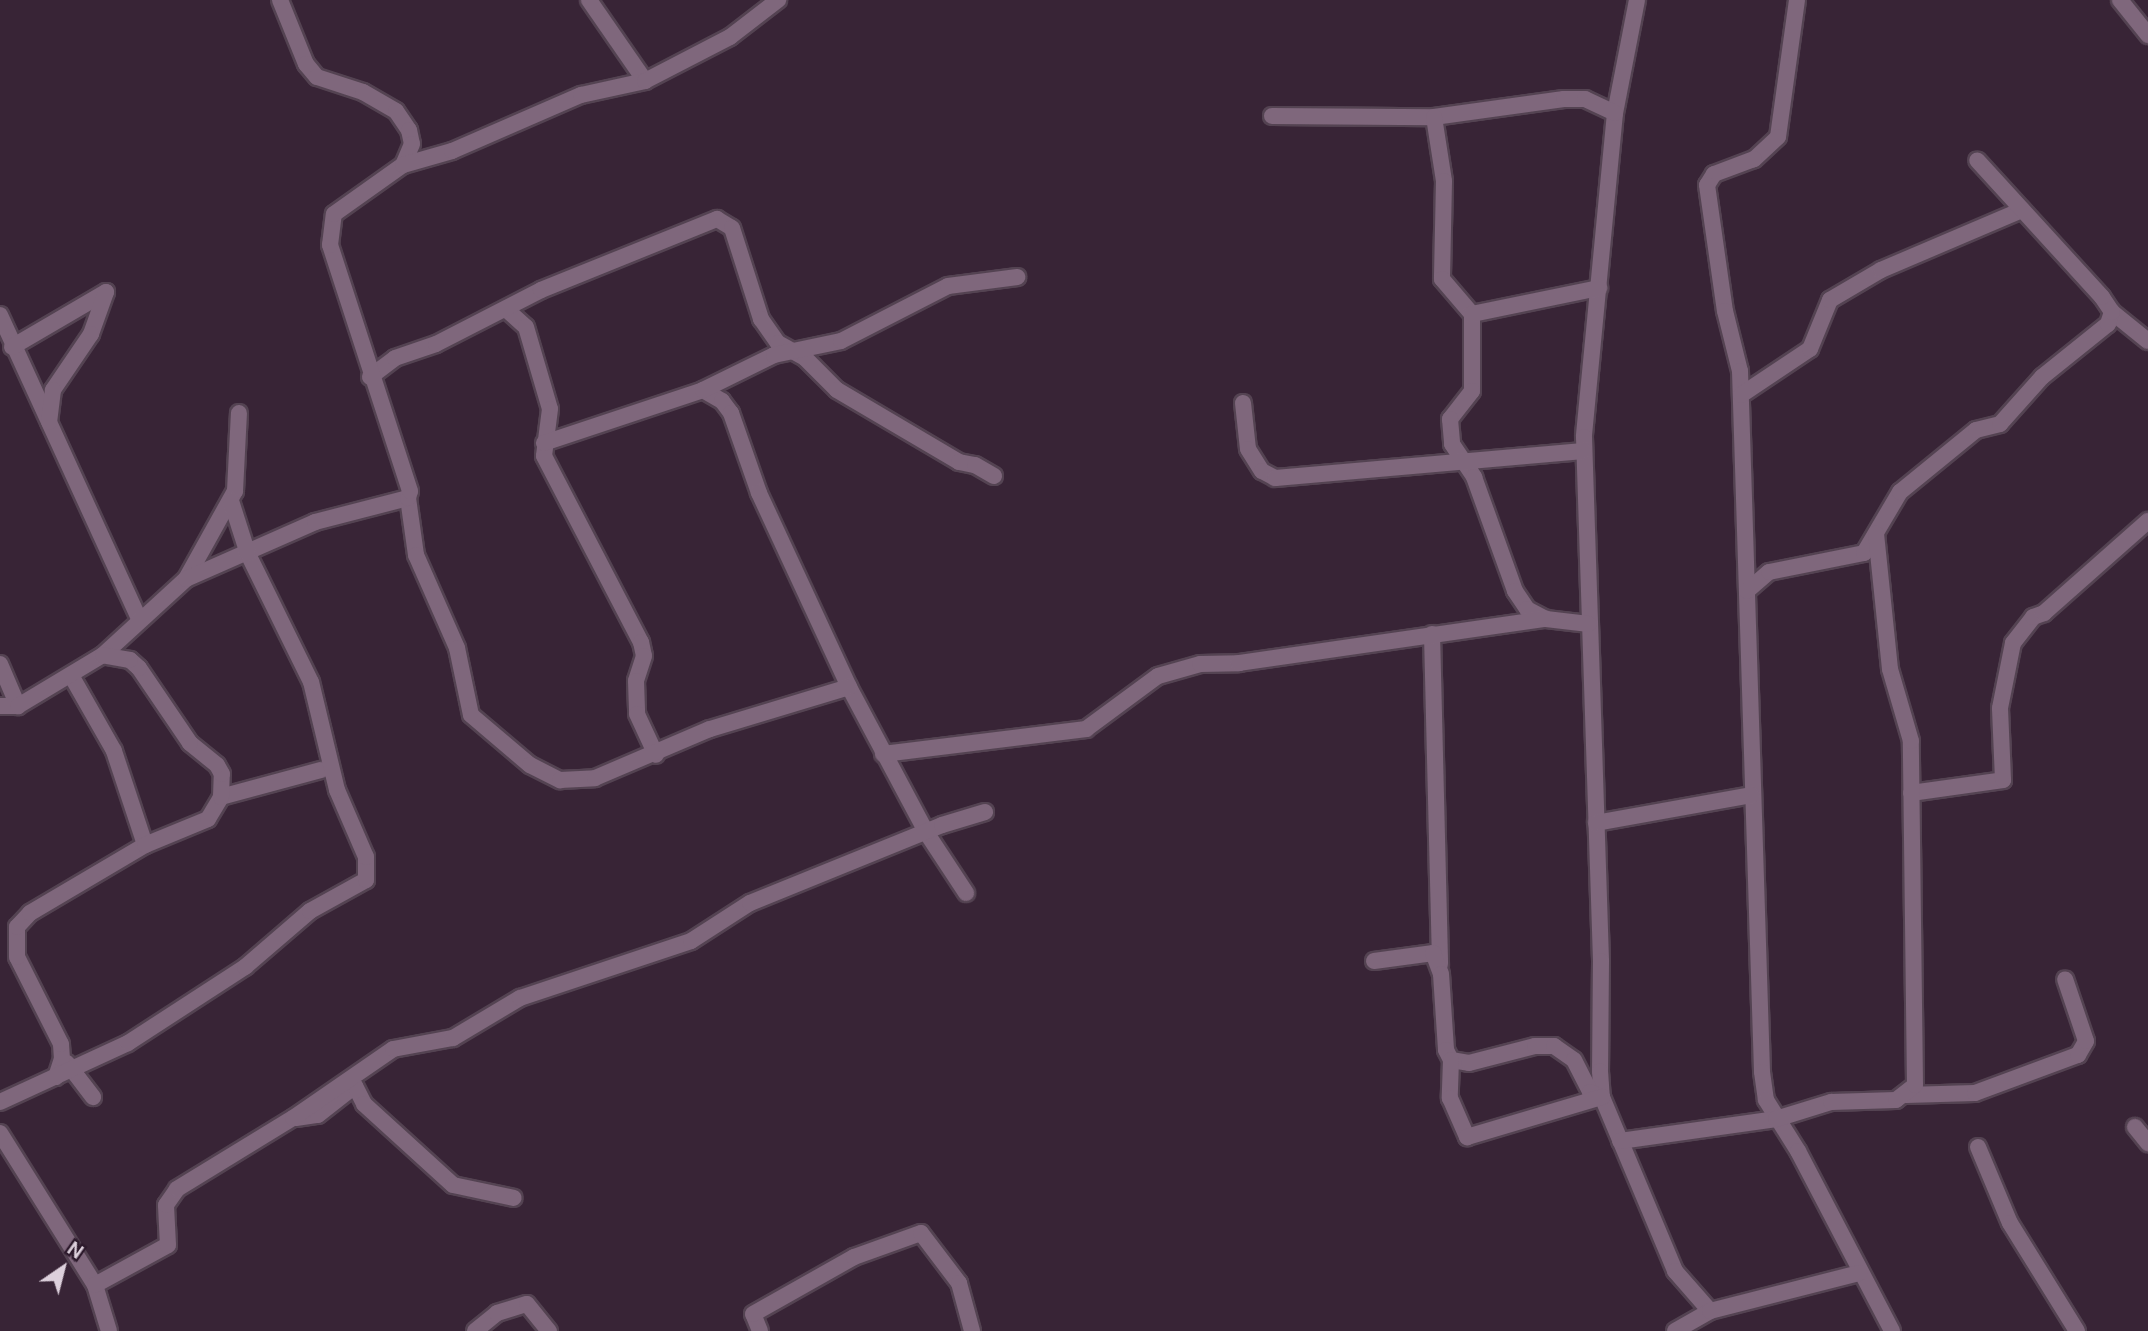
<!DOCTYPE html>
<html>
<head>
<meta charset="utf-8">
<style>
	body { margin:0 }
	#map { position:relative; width:2148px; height:1331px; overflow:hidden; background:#382436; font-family:"DM Sans",sans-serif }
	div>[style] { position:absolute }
	.roads { filter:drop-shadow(2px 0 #544352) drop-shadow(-2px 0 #544352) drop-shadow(0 2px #544352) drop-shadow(0 -2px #544352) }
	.street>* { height:16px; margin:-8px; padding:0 8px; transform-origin:8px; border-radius:8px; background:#7f677c }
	span { translate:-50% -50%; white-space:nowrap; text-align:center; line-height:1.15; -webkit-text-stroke:7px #2d1a2c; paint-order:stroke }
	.north { position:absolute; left:28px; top:1233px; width:70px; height:70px; -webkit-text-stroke:5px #2d1a2c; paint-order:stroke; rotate:35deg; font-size:19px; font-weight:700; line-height:28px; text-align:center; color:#ddd0dc }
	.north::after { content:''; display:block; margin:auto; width:24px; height:32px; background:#ddd0dc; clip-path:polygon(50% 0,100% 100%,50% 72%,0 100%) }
</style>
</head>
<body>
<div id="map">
	<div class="roads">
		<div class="street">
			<div style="left:280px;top:0;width:69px;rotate:67.9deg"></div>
			<div style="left:306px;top:64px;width:17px;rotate:50deg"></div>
			<div style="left:317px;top:77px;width:48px;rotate:18.1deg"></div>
			<div style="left:363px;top:92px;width:38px;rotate:30deg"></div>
			<div style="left:396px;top:111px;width:23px;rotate:56deg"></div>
			<div style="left:409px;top:130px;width:14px;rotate:78deg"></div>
			<div style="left:412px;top:144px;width:23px;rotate:113deg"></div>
			<div style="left:589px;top:0;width:98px;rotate:55.3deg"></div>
			<div style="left:1637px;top:0;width:115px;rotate:101deg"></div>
			<div style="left:1615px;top:113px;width:325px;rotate:95.5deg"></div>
			<div style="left:1584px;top:437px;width:524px;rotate:88.14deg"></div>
			<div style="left:1601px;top:961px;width:110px;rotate:90.5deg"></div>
			<div style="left:1600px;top:1071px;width:26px;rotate:86deg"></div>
			<div style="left:1602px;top:1097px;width:189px;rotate:67.2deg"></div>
			<div style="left:1675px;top:1271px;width:53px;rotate:48.8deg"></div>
			<div style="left:1797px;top:0;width:138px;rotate:97.9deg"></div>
			<div style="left:1778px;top:137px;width:33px;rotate:137deg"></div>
			<div style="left:1754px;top:159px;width:43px;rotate:159.4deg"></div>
			<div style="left:1714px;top:174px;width:13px;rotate:122deg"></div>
			<div style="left:1707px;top:185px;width:127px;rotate:81.9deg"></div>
			<div style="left:1725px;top:311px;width:62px;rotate:76deg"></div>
			<div style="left:1740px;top:371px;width:701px;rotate:88.2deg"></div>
			<div style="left:1762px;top:1072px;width:28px;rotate:82deg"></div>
			<div style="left:1766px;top:1100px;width:60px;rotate:57.9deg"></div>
			<div style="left:1798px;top:1151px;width:203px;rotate:62.4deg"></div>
			<div style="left:2120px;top:0;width:45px;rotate:51.3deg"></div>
			<div style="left:1272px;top:116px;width:162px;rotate:0.4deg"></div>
			<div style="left:1434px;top:117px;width:131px;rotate:-7.9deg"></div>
			<div style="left:1564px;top:99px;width:21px"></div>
			<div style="left:1585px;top:99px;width:33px;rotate:25deg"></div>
			<div style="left:1434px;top:117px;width:65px;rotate:81.1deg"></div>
			<div style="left:1444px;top:181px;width:98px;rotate:91.2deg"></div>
			<div style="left:1442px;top:279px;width:46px;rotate:49.4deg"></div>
			<div style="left:1472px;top:314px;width:77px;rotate:90deg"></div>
			<div style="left:1472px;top:391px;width:36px;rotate:128deg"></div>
			<div style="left:1450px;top:419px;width:25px;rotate:85deg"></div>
			<div style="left:1452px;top:444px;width:40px;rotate:56deg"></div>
			<div style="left:1474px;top:477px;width:121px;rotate:70.2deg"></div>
			<div style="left:1515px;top:591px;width:22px;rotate:56deg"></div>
			<div style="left:1527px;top:609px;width:21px;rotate:28deg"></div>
			<div style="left:1546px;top:619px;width:43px;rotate:6.6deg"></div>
			<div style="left:507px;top:310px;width:25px;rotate:42deg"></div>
			<div style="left:526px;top:327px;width:85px;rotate:73.7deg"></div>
			<div style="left:550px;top:409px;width:47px;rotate:97.3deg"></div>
			<div style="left:544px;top:456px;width:210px;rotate:62.5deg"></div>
			<div style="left:641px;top:642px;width:14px;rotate:78deg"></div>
			<div style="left:644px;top:656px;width:26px;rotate:108deg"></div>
			<div style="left:636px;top:681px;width:33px;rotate:88deg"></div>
			<div style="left:637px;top:714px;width:45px;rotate:65.1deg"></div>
			<div style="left:2112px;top:312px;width:46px;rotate:38.9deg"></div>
			<div style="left:1472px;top:314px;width:130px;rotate:-11.6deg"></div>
			<div style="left:0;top:315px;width:333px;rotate:65.4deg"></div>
			<div style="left:12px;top:347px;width:109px;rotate:-30.3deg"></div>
			<div style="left:106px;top:292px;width:45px;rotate:109.7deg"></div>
			<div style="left:91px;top:334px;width:68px;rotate:124.2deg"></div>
			<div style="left:53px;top:390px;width:32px;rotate:97deg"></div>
			<div style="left:370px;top:377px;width:31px;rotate:-37deg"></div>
			<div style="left:395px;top:358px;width:43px;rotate:-18.9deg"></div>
			<div style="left:436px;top:344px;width:118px;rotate:-27.2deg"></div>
			<div style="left:541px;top:290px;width:190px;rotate:-22deg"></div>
			<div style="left:717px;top:219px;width:17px;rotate:31deg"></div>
			<div style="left:732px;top:228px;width:96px;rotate:72.3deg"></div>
			<div style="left:761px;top:319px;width:29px;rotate:55deg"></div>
			<div style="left:778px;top:343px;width:31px;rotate:29deg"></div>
			<div style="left:805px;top:358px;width:45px;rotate:45deg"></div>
			<div style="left:837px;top:390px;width:142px;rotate:30.5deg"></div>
			<div style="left:959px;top:462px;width:16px;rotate:11deg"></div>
			<div style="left:975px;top:465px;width:22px;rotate:30deg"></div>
			<div style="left:703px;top:390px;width:22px;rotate:30deg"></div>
			<div style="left:722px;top:401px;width:15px;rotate:53deg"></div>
			<div style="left:731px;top:413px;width:85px;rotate:70.7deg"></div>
			<div style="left:759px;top:493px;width:214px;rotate:65.1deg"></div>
			<div style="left:849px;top:687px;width:164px;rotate:62deg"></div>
			<div style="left:926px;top:832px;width:73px;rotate:56.7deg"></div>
			<div style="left:1741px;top:395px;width:83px;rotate:-33.7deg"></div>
			<div style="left:1810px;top:349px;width:53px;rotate:-67.8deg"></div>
			<div style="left:1830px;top:300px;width:59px;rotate:-30.5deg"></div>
			<div style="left:1881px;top:270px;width:153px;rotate:-23.1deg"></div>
			<div style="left:1243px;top:403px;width:46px;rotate:83.8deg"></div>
			<div style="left:1248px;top:449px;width:26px;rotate:58deg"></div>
			<div style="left:1262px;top:471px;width:15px;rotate:28deg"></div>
			<div style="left:1275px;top:478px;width:310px;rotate:-5deg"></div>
			<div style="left:544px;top:443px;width:168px;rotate:-18.4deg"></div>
			<div style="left:703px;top:390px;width:79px;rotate:-26.2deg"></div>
			<div style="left:774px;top:355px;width:68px;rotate:-11.8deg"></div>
			<div style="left:841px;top:341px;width:120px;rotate:-27.2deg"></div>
			<div style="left:948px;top:286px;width:70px;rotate:-7.4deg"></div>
			<div style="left:408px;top:498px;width:58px;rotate:82deg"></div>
			<div style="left:416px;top:555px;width:102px;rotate:66.2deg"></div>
			<div style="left:457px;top:648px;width:68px;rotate:78.2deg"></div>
			<div style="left:471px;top:715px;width:77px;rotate:40.3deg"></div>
			<div style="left:530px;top:765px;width:34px;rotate:27deg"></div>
			<div style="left:560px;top:780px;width:35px;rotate:-3deg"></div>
			<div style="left:595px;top:778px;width:125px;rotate:-23.1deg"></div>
			<div style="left:710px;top:729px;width:145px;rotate:-16.8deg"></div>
			<div style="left:186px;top:579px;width:101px;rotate:-60.9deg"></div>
			<div style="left:235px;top:491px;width:78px;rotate:-87.1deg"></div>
			<div style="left:1747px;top:591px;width:29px;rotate:-41deg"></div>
			<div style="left:1769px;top:572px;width:97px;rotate:-11.3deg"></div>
			<div style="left:1864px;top:553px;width:71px;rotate:-59.5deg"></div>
			<div style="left:1900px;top:492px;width:98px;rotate:-39.2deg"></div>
			<div style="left:1976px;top:430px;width:25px;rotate:-14deg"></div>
			<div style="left:2000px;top:424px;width:63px;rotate:-48.2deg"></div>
			<div style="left:2042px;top:377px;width:85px;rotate:-38.8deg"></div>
			<div style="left:2108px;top:324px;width:13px;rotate:-72deg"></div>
			<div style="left:2112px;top:312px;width:18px;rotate:-124deg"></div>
			<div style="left:2102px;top:297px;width:185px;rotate:-132.4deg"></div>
			<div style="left:1432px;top:634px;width:330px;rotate:88.6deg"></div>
			<div style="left:0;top:664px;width:46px;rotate:66.8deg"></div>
			<div style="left:18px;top:706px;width:18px;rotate:180deg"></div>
			<div style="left:72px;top:677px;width:85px;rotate:60.4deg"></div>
			<div style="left:114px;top:751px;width:99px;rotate:71.7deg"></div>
			<div style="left:18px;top:706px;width:99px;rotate:-31deg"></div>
			<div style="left:103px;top:655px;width:113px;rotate:-42.5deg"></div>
			<div style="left:186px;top:579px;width:141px;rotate:-23.8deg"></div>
			<div style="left:315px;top:522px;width:96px;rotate:-14.5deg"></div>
			<div style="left:408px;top:498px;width:7px;rotate:-74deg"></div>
			<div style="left:410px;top:491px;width:259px;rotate:-108deg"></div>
			<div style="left:330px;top:245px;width:31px;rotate:-83deg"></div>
			<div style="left:334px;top:214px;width:85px;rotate:-35.4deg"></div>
			<div style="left:403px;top:165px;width:51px;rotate:-15.9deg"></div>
			<div style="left:452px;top:151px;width:141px;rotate:-23.5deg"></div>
			<div style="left:581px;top:95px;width:66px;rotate:-12.3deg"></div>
			<div style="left:645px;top:81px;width:96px;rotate:-27.4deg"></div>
			<div style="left:730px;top:37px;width:61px;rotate:-37.6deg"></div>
			<div style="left:883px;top:754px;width:205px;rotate:-7deg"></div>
			<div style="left:1086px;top:729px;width:89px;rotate:-36.4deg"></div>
			<div style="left:1158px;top:676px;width:44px;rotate:-15.9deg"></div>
			<div style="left:1200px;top:664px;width:39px;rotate:-1deg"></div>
			<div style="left:1239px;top:663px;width:310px;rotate:-8.2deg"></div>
			<div style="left:1911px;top:793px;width:93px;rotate:-8deg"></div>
			<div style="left:2003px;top:780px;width:72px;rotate:-92.4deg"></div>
			<div style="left:2000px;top:708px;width:66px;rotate:-78.7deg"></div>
			<div style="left:2013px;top:643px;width:33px;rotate:-52deg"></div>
			<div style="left:2033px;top:617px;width:12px;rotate:-20deg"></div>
			<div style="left:2044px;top:613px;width:139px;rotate:-41.5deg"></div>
			<div style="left:221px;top:797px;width:104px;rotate:-15.1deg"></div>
			<div style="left:1596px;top:823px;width:158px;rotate:-10.2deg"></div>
			<div style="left:1374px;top:961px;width:60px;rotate:-7.7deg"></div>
			<div style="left:1433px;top:953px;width:22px;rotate:69deg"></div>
			<div style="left:1441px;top:974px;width:76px;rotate:86.2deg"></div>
			<div style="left:1446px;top:1050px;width:11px;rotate:63deg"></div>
			<div style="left:1451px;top:1060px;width:18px;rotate:9deg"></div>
			<div style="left:1469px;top:1063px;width:68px;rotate:-14.4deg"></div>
			<div style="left:1535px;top:1046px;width:19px"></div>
			<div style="left:1554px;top:1046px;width:24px;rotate:35deg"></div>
			<div style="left:1574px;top:1060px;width:36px;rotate:63deg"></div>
			<div style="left:1590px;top:1092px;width:13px;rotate:23deg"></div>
			<div style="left:1451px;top:1060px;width:38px;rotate:92deg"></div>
			<div style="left:1450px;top:1098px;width:43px;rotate:66.4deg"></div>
			<div style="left:1467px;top:1137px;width:141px;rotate:-16.5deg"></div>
			<div style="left:67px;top:1063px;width:43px;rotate:52.6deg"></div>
			<div style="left:56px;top:1077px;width:19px;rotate:-72deg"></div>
			<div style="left:62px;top:1059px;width:15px;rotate:-94deg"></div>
			<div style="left:61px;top:1044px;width:97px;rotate:-116.8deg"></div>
			<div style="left:17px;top:957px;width:30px;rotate:-90deg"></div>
			<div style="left:17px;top:927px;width:19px;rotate:-47deg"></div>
			<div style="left:30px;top:913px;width:134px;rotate:-30.6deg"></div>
			<div style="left:145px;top:845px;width:68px;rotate:-22.4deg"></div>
			<div style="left:208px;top:819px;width:26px;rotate:-59deg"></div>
			<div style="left:221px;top:797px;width:23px;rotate:-88deg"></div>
			<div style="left:222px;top:774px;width:10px;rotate:-119deg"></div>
			<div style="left:217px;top:765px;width:35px;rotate:-141deg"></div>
			<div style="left:190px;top:743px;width:91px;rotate:-124.2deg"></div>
			<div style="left:139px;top:668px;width:12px;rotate:-138deg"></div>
			<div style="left:130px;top:660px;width:27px;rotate:-170deg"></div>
			<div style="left:1906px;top:1095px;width:69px;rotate:-1.7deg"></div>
			<div style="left:1975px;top:1093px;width:110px;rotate:-20.3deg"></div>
			<div style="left:2078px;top:1055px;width:16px;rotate:-60deg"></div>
			<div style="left:2086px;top:1041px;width:65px;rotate:-108.7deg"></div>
			<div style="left:0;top:1102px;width:141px;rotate:-24.7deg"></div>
			<div style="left:128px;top:1043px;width:140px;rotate:-33deg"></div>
			<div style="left:245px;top:967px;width:86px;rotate:-40.7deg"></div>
			<div style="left:310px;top:911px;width:64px;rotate:-29deg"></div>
			<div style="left:366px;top:880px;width:23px;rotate:-90deg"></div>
			<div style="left:366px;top:857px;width:73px;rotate:-113.4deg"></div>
			<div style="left:337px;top:790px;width:111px;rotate:-103.5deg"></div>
			<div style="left:311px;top:682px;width:143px;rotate:-116.2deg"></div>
			<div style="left:248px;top:554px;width:56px;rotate:-107.8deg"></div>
			<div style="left:296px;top:1118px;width:22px;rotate:-8deg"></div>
			<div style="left:318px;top:1115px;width:47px;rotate:-38.1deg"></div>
			<div style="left:355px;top:1086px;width:20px;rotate:63deg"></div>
			<div style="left:364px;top:1104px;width:120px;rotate:42.3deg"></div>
			<div style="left:453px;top:1185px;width:62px;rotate:12deg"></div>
			<div style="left:2135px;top:1127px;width:21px;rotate:51deg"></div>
			<div style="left:0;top:1133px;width:179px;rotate:58deg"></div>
			<div style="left:95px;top:1285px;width:48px;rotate:73.1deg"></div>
			<div style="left:1620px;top:1141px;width:158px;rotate:-8deg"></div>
			<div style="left:1776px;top:1119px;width:58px;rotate:-17.2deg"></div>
			<div style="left:1831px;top:1102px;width:65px;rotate:-1.8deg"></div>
			<div style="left:1896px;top:1100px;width:24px;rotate:-38deg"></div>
			<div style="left:1915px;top:1085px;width:344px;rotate:-90.7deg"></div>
			<div style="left:1911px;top:741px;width:75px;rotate:-106.3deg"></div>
			<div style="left:1890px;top:669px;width:136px;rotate:-95.9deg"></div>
			<div style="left:1978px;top:1147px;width:82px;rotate:67.2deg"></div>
			<div style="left:2010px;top:1223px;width:127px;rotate:58.2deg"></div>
			<div style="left:95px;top:1285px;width:83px;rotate:-28.7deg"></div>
			<div style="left:168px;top:1245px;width:40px;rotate:-92.9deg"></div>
			<div style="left:166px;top:1205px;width:19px;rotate:-55deg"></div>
			<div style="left:177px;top:1189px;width:136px;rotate:-31.5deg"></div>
			<div style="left:293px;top:1118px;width:121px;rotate:-34.6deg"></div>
			<div style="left:393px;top:1049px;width:61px;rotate:-10.4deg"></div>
			<div style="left:453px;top:1038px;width:78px;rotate:-30.8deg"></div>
			<div style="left:520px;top:998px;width:180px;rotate:-18.4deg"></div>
			<div style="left:691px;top:941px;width:70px;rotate:-32.8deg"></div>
			<div style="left:750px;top:903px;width:207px;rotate:-22.1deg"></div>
			<div style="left:942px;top:825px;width:45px;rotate:-16.8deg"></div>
			<div style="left:475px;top:1331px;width:28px;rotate:-39deg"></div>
			<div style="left:497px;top:1313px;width:31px;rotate:-17deg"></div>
			<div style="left:527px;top:1304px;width:35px;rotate:51deg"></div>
			<div style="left:760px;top:1331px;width:18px;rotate:-112deg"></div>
			<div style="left:753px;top:1314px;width:116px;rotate:-29.4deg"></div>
			<div style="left:854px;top:1257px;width:71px;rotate:-19.7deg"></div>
			<div style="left:921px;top:1233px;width:63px;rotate:52.8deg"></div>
			<div style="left:959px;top:1283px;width:50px;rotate:74.8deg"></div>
			<div style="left:1675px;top:1331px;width:40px;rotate:-29.7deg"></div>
			<div style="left:1710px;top:1311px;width:154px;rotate:-14.3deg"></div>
		</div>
	</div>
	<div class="north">N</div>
</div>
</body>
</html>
